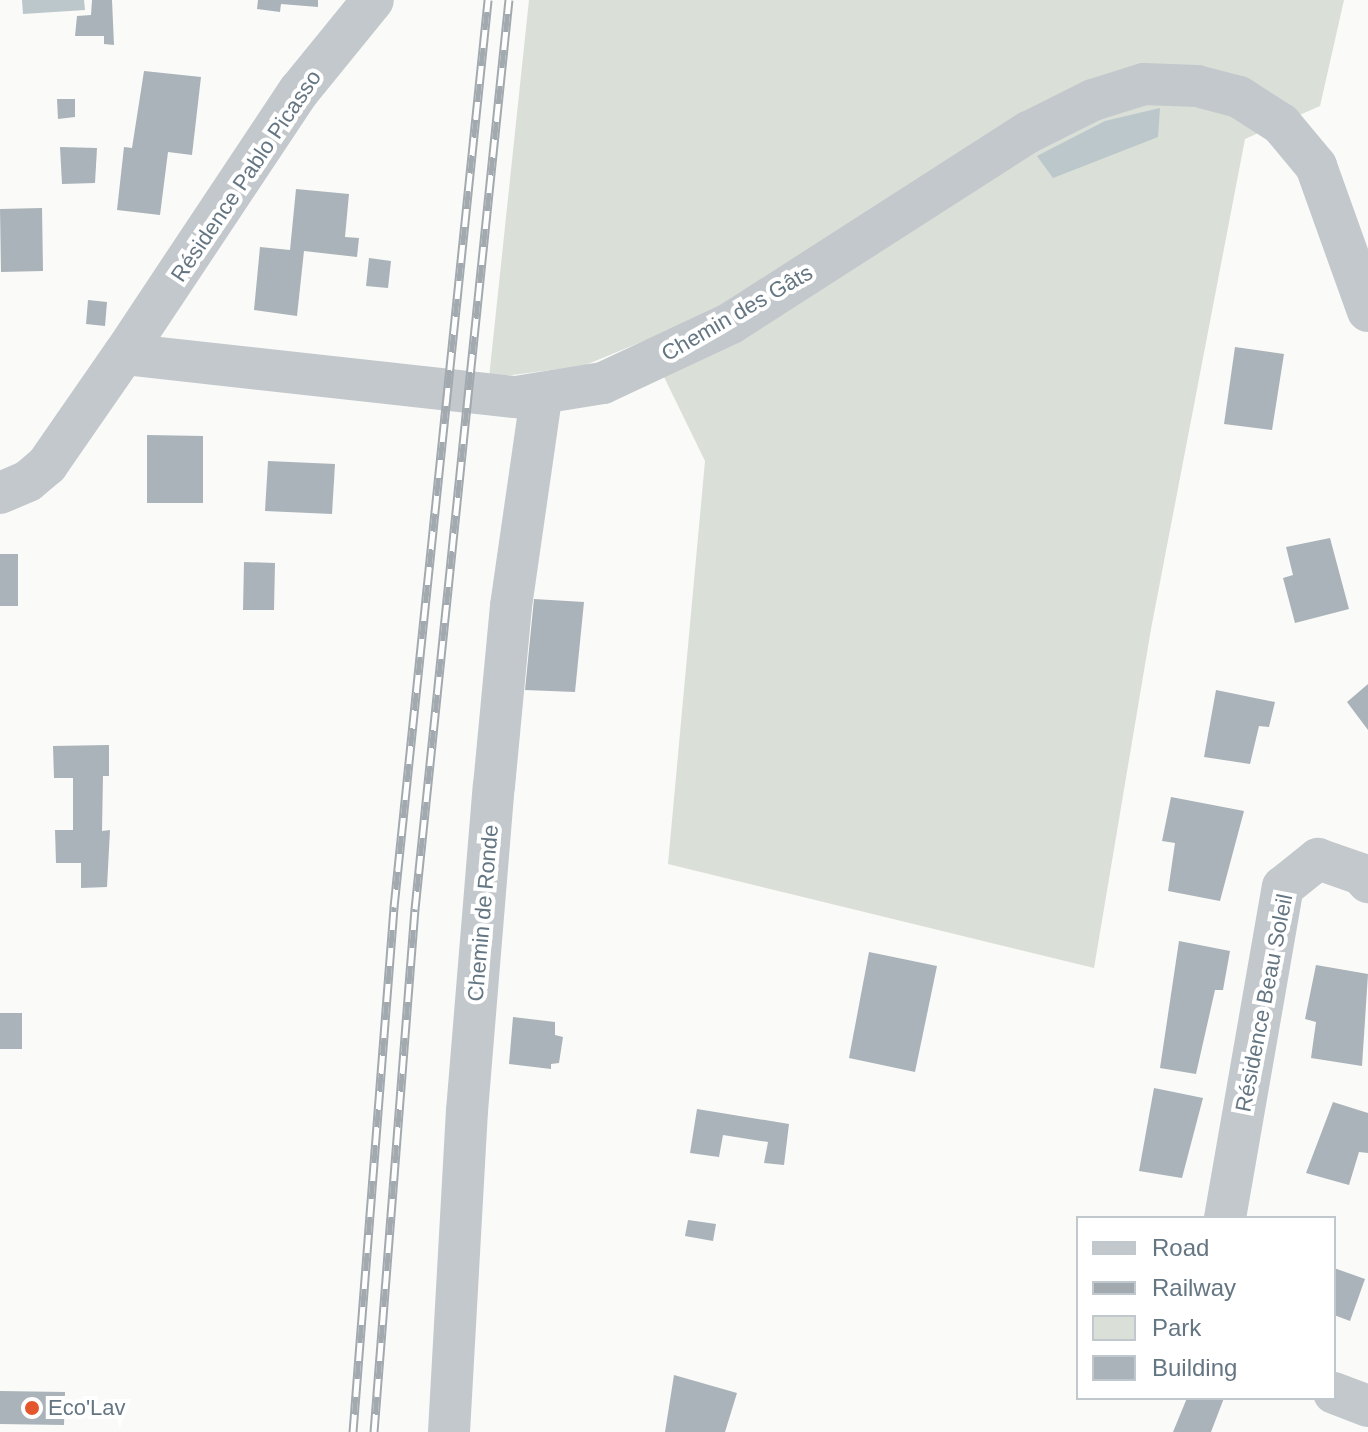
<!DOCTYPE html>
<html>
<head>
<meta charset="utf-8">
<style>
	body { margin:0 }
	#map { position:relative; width:1368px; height:1432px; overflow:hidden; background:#fafaf8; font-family:Arial,sans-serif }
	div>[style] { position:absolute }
	.green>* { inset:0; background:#dadfd7 }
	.water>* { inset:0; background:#bbc7cb }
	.building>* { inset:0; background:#aab3b9 }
	.street>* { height:42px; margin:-21px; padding:0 21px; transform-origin:21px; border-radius:21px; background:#c3c8cc }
	.rail>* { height:9px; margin-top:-4.5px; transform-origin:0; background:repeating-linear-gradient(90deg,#fff 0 18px,#a2aab0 0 36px); box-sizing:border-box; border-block:2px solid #a2aab0 }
	.dots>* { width:22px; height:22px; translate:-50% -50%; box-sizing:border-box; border:4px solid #fff; border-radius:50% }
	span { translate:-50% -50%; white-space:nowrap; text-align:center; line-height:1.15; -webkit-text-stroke:8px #fff; paint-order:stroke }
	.street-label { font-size:22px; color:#657683 }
	.poi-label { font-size:22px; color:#657683 }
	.left { translate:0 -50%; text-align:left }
	.legend { position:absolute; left:1076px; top:1216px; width:260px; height:184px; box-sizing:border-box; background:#fff; border:2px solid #c1c8cd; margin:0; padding:10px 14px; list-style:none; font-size:24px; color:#657683 }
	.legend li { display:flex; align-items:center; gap:16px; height:40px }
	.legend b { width:40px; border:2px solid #c1c8cd }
</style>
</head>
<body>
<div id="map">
	<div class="green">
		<div style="clip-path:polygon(529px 0,1344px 0,1320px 106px,1245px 139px,1151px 629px,1094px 968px,668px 864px,705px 461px,646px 340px,583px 366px,489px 378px)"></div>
	</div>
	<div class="water">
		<div style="clip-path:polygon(22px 0,84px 0,85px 10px,23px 14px)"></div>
		<div style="clip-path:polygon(1160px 108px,1158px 137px,1053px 178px,1037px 156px,1105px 121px)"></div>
	</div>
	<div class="building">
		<div style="clip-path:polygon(92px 0,112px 0,114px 45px,104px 44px,104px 36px,75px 36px,77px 16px,91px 15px)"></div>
		<div style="clip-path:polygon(258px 0,318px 0,318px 7px,281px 4px,280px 12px,257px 9px)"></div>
		<div style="clip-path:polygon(144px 71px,201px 77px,192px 155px,168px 152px,160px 215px,117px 210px,124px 147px,132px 148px)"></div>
		<div style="clip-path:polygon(57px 99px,75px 99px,75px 117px,58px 119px)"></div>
		<div style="clip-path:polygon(60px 147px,97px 148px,95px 183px,62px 184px)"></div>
		<div style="clip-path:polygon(296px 189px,349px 194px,345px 237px,359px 238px,357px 257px,304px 251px,297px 316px,254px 310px,260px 247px,290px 250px)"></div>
		<div style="clip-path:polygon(42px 208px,43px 271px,1px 272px,0 209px)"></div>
		<div style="clip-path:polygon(369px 258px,391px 261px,388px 288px,366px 286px)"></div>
		<div style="clip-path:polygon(88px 300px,107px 302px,105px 326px,86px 324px)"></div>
		<div style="clip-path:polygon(1235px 347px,1284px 354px,1272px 430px,1224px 424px)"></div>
		<div style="clip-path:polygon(147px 435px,203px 436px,203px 503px,147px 503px)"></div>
		<div style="clip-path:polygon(268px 461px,335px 464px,332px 514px,265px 511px)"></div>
		<div style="clip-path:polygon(1330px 538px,1349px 609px,1295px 623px,1283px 578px,1293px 575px,1286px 547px)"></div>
		<div style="clip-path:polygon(0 554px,18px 554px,18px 606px,0 606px)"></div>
		<div style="clip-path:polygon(244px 562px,275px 563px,274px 610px,243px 610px)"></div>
		<div style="clip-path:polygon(534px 599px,584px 602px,575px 692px,525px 690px)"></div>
		<div style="clip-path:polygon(1368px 684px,1368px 730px,1347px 702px)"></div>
		<div style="clip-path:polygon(1216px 690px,1275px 702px,1269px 727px,1259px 726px,1250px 764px,1204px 757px)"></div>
		<div style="clip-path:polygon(109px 745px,109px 776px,103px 776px,102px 831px,110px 830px,107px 887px,81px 888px,81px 863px,56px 863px,55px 830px,73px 830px,73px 778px,54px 778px,53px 746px)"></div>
		<div style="clip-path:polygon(1171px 797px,1244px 811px,1220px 901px,1168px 891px,1175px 843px,1162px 841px)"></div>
		<div style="clip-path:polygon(1179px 941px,1230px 951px,1223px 990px,1215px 990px,1196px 1074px,1160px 1068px)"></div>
		<div style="clip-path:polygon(869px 952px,937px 966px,915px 1072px,849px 1058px)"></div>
		<div style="clip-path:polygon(1316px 965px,1368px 974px,1362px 1066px,1311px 1058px,1316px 1022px,1305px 1019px)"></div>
		<div style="clip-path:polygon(0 1013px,22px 1013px,22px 1049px,0 1049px)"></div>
		<div style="clip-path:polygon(513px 1017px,555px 1022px,555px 1035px,563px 1037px,559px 1063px,551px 1064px,551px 1069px,509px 1064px)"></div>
		<div style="clip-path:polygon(1154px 1088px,1203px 1098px,1182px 1178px,1139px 1171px)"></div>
		<div style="clip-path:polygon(1333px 1102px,1368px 1113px,1368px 1153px,1359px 1152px,1349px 1185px,1306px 1173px)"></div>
		<div style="clip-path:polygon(697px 1109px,789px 1124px,784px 1165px,764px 1163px,768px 1142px,723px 1135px,719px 1157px,690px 1153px)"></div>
		<div style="clip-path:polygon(688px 1220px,716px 1224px,713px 1241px,685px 1236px)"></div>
		<div style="clip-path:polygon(1334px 1268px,1365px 1279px,1350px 1321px,1334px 1315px)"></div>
		<div style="clip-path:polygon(674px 1375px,737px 1393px,725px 1432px,665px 1432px)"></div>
		<div style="clip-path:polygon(0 1391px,65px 1392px,64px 1425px,0 1424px)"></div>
		<div style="clip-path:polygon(1187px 1398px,1224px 1398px,1211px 1432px,1173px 1432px)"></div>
	</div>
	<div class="street">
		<div style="left:124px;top:354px;width:316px;rotate:-56.4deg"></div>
		<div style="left:299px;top:91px;width:117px;rotate:-50.9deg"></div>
		<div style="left:0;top:493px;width:30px;rotate:-23deg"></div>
		<div style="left:28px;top:481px;width:25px;rotate:-40deg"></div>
		<div style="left:47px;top:465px;width:135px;rotate:-55.3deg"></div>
		<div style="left:124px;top:354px;width:394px;rotate:6.3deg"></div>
		<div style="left:516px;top:397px;width:88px;rotate:-9.1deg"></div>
		<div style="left:603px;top:383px;width:141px;rotate:-25.1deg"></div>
		<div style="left:731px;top:323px;width:354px;rotate:-32.7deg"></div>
		<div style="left:1029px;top:132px;width:72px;rotate:-26.6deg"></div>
		<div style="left:1093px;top:100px;width:53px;rotate:-17.4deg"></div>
		<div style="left:1144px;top:84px;width:53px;rotate:2.2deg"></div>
		<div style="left:1197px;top:86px;width:43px;rotate:14.7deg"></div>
		<div style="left:1239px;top:97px;width:50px;rotate:32.7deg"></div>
		<div style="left:1281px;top:124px;width:55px;rotate:50.2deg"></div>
		<div style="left:1316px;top:166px;width:154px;rotate:70.3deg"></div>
		<div style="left:1225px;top:1218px;width:336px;rotate:-80.1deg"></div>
		<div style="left:1283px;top:887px;width:45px;rotate:-38.7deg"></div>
		<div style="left:1318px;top:859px;width:46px;rotate:19.2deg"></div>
		<div style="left:1361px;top:874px;width:11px;rotate:49deg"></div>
		<div style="left:1334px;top:1393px;width:36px;rotate:21deg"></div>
		<div style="left:449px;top:1432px;width:322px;rotate:-86.8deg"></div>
		<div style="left:467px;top:1111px;width:326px;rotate:-85.3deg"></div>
		<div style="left:494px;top:786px;width:181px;rotate:-84.6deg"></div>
		<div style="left:511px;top:606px;width:211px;rotate:-81.8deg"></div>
	</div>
	<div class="rail">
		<div style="left:353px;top:1432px;width:527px;rotate:-85.53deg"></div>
		<div style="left:394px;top:907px;width:912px;rotate:-84.08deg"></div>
		<div style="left:374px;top:1432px;width:525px;rotate:-85.52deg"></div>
		<div style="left:415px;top:909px;width:914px;rotate:-84.1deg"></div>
	</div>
	<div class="dots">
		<div style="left:32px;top:1408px;background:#e4572e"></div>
	</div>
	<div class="street-label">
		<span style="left:246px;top:176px;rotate:-56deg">Résidence Pablo Picasso</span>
		<span style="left:737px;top:313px;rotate:-30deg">Chemin des Gâts</span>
		<span style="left:483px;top:913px;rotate:-85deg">Chemin de Ronde</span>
		<span style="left:1264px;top:1003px;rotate:-79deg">Résidence Beau Soleil</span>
	</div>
	<div class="poi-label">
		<span class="left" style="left:48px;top:1408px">Eco'Lav</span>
	</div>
	<ul class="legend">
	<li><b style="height:10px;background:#c3c8cc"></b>Road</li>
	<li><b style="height:10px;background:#a2aab0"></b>Railway</li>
	<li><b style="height:22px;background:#dadfd7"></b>Park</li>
	<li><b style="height:22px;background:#aab3b9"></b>Building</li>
	</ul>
</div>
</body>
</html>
